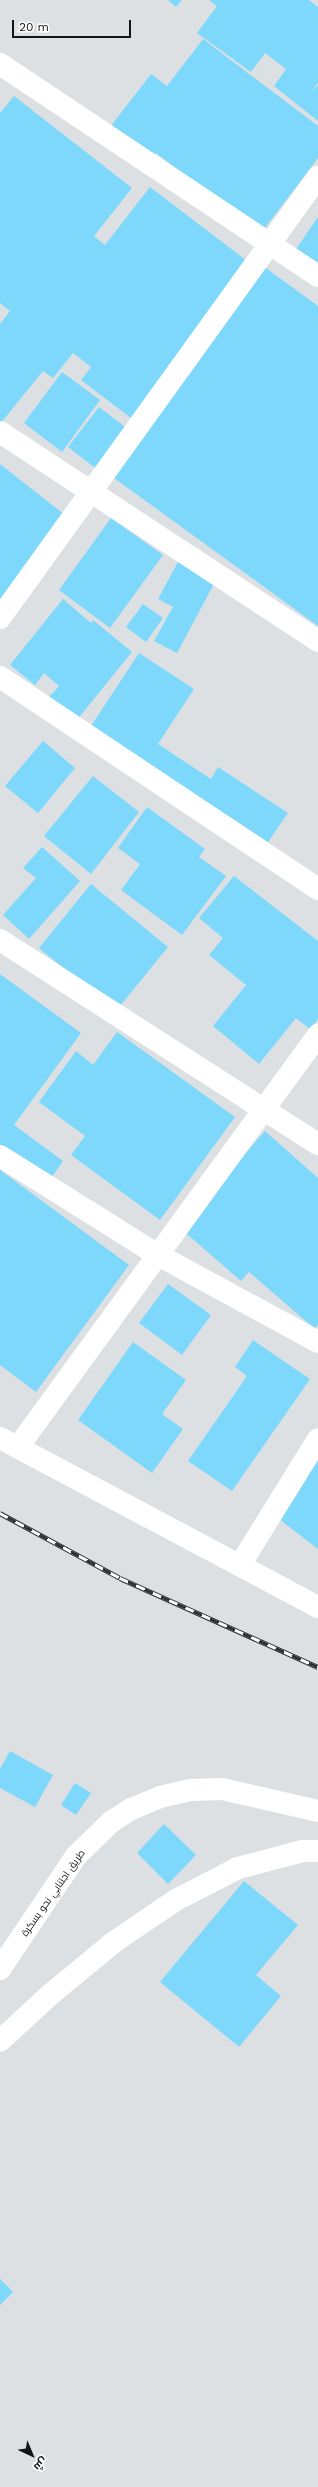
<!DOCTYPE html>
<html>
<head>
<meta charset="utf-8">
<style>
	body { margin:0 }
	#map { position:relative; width:318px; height:2487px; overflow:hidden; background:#dce0e2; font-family:"Work Sans",Cairo,sans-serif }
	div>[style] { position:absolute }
	.building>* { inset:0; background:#7dd8fc }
	.street>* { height:22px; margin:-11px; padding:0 11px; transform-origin:11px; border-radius:11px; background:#fff }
	.secondary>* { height:22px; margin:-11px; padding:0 11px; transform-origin:11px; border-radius:11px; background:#fff }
	.rail>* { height:4.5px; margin-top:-2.25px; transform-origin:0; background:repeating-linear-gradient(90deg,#fff 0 9px,#2f3031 0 18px); box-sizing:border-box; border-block:1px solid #2f3031 }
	span { translate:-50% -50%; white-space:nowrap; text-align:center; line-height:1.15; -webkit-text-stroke:3px #fff; paint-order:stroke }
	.street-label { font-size:10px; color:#131415 }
	.north { position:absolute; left:12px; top:2435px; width:40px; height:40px; -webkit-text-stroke:3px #fff; paint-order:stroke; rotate:136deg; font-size:11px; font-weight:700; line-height:16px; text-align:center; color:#131415 }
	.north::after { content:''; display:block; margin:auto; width:14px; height:18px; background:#131415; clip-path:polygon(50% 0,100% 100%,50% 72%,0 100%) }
	.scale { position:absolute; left:12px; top:20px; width:119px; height:18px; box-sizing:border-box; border:2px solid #131415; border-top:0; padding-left:5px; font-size:12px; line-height:14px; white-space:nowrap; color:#131415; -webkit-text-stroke:3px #fff; paint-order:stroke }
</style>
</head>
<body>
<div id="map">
	<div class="building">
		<div style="clip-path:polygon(168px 0,182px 0,176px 7px)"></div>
		<div style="clip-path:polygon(209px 0,309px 0,318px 7px,318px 83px,311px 92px,318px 85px,318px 121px,274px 86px,286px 69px,265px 53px,251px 72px,197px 33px,217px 6px)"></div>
		<div style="clip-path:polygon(203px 39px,318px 126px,318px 158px,261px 233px,156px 153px,149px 162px,107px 131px,151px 74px,167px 86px)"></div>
		<div style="clip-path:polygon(14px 96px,132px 188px,94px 236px,105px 245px,150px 187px,251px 264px,131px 418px,81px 380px,91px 367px,73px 353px,53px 378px,43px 371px,0 424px,0 324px,10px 311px,0 303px,0 113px)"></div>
		<div style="clip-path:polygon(318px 217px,318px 264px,296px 249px)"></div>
		<div style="clip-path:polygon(263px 266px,318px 306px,318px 626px,110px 475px)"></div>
		<div style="clip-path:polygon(62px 372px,100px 400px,62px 452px,24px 423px)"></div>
		<div style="clip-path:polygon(99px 407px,129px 430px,98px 470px,68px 447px)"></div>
		<div style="clip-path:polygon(0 464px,70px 519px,0 610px)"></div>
		<div style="clip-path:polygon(111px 518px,163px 555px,110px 628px,59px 590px)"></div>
		<div style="clip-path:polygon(178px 562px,215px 582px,177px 653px,154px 641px,173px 607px,158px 599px)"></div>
		<div style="clip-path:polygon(63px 599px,91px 623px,93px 620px,132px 652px,76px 721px,48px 698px,59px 686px,44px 673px,35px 685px,10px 665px)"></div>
		<div style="clip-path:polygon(143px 604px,163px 618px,146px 642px,126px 627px)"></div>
		<div style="clip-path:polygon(139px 653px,194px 689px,158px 744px,211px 779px,218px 767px,288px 813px,268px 842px,91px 726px)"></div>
		<div style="clip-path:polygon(43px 741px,75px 768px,38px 813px,5px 786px)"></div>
		<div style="clip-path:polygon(93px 776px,139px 812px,91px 874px,44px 836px)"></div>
		<div style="clip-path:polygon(147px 807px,205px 849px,199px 857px,226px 876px,182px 935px,121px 890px,140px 864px,118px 848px)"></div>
		<div style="clip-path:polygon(42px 847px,80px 881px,29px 939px,3px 915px,36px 878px,23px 868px)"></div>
		<div style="clip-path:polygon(234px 876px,318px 941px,318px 1019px,310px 1029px,296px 1018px,259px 1064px,213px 1026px,246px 985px,209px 955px,223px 938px,199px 918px)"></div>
		<div style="clip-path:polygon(91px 884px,168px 947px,116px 1011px,39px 948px)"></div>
		<div style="clip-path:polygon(0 974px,81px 1033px,14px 1125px,63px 1161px,47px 1184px,0 1149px)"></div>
		<div style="clip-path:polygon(117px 1032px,235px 1117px,160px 1220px,71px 1155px,85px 1136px,39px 1102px,76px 1051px,93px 1065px)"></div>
		<div style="clip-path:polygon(265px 1131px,318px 1178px,318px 1325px,315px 1329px,249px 1272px,241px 1281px,180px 1228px)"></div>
		<div style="clip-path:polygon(0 1170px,129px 1265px,36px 1392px,0 1365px)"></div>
		<div style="clip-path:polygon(168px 1284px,211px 1315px,182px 1355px,139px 1323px)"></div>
		<div style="clip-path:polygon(253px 1340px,310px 1379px,232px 1491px,188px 1461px,247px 1376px,235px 1367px)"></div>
		<div style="clip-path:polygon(133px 1342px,186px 1380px,162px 1414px,183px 1429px,152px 1473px,78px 1420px)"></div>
		<div style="clip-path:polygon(318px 1447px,318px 1549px,270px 1512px)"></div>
		<div style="clip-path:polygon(10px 1751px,53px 1775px,35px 1807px,0 1788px,0 1769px)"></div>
		<div style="clip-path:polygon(75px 1783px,91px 1793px,76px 1815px,61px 1805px)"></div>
		<div style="clip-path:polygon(164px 1824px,196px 1855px,168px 1884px,137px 1853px)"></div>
		<div style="clip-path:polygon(244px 1881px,298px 1925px,256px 1975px,281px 1996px,239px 2047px,160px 1982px)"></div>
		<div style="clip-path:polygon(0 2279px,13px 2292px,0 2305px)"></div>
	</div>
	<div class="street">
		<div style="left:0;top:64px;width:382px;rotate:33.7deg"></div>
		<div style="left:0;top:432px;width:381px;rotate:33.3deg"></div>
		<div style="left:0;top:618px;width:544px;rotate:-54.21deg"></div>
		<div style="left:0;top:677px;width:382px;rotate:33.7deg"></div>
		<div style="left:0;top:940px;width:378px;rotate:32.7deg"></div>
		<div style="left:0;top:1156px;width:186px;rotate:32.1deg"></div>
		<div style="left:158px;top:1255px;width:182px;rotate:28.5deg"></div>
		<div style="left:18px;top:1447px;width:510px;rotate:-53.94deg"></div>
		<div style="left:240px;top:1565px;width:148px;rotate:-58.2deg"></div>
	</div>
	<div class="secondary">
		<div style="left:0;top:1438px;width:360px;rotate:28deg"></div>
		<div style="left:0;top:1969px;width:136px;rotate:-56.1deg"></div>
		<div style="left:76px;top:1856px;width:49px;rotate:-44.2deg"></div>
		<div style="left:111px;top:1822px;width:24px;rotate:-33deg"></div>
		<div style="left:131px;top:1809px;width:31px;rotate:-22deg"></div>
		<div style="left:160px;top:1797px;width:32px;rotate:-13deg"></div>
		<div style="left:191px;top:1790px;width:31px;rotate:-2deg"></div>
		<div style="left:222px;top:1789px;width:98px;rotate:12.9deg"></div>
		<div style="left:0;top:2041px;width:69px;rotate:-42.7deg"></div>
		<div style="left:51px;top:1994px;width:82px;rotate:-39.5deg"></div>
		<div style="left:114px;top:1942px;width:75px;rotate:-34.1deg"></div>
		<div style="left:176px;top:1900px;width:70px;rotate:-27.3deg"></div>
		<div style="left:238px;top:1868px;width:67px;rotate:-14.7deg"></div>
		<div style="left:303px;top:1851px;width:15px"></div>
	</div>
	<div class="rail">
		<div style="left:0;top:1513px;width:136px;rotate:28.4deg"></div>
		<div style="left:120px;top:1578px;width:217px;rotate:24.2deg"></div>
	</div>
	<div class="street-label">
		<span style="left:53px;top:1893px;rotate:-55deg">طريق اجتنابي نحو بسكرة</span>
	</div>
	<div class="north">ش</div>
	<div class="scale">20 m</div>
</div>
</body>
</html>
